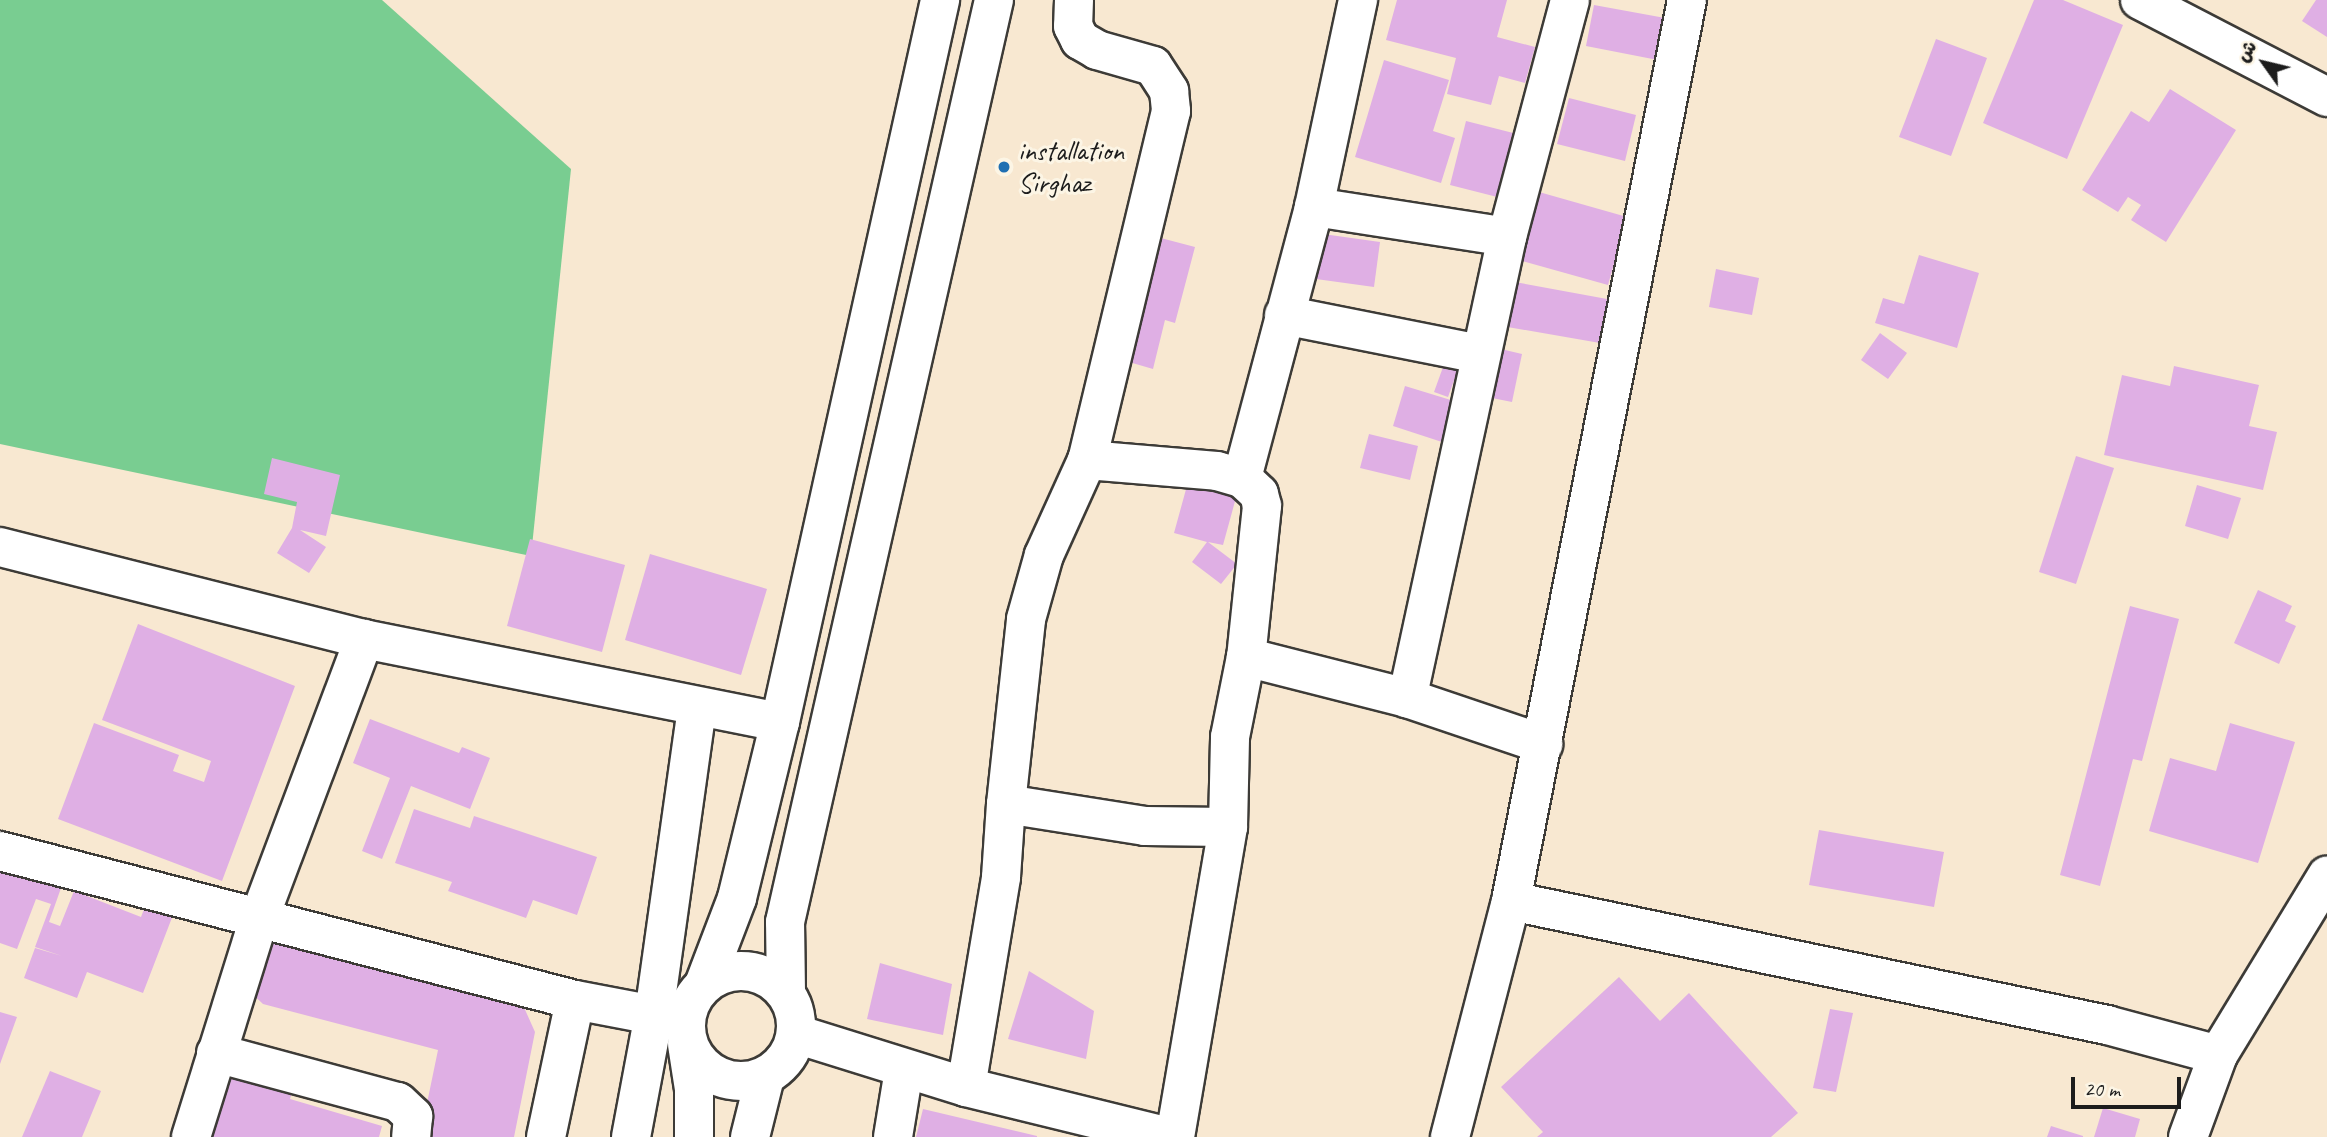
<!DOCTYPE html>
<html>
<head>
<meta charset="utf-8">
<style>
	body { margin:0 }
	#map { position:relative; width:2327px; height:1137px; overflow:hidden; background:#f8e8d1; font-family:Caveat,"Playpen Sans Arabic",sans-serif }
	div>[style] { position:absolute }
	.green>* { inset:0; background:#79cd91 }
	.building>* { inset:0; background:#dfafe4 }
	.roads { filter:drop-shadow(2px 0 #3d3b37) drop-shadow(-2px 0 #3d3b37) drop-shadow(0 2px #3d3b37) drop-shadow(0 -2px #3d3b37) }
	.minor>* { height:38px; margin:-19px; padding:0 19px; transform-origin:19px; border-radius:19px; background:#fff }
	.major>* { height:38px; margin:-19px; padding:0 19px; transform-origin:19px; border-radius:19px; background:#fff }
	.highway>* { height:38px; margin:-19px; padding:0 19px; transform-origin:19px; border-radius:19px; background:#fff }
	.highway>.ring { margin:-19px; padding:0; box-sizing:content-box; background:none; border:38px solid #fff; border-radius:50% }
	.dots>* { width:19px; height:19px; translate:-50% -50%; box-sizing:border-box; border:4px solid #fcf5e5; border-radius:50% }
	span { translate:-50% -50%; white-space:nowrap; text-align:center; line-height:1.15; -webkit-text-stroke:6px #fcf5e5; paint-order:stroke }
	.poi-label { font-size:28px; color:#1c1c1c }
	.left { translate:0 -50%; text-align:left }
	.north { position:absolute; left:2229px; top:28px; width:70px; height:70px; -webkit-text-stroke:5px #fcf5e5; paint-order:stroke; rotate:304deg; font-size:19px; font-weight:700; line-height:28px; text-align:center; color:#1c1c1c }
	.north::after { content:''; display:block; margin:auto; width:24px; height:32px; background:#1c1c1c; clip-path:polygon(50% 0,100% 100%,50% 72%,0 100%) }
	.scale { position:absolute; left:2071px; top:1077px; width:110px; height:32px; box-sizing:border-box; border:4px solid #1c1c1c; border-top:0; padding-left:9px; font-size:21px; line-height:24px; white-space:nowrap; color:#1c1c1c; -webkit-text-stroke:5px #fcf5e5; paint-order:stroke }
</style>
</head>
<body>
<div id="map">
	<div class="green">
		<div style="clip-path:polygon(0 0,382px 0,571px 169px,531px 556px,0 444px)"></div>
	</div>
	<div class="building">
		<div style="clip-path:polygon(1397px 0,1507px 0,1497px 37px,1535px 47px,1525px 83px,1499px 76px,1491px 105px,1447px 94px,1456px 58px,1386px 40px)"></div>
		<div style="clip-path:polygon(2034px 0,2063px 0,2123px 25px,2067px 159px,1983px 123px)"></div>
		<div style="clip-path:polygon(2316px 0,2327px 0,2327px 37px,2302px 21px)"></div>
		<div style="clip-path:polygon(1594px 5px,1676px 20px,1668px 62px,1586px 46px)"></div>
		<div style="clip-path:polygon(1936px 39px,1987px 58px,1951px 156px,1899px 137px)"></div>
		<div style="clip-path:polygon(1384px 60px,1449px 80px,1433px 131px,1455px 138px,1441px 183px,1355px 157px)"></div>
		<div style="clip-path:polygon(2170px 89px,2236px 130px,2166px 242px,2131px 220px,2141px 205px,2128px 197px,2118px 212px,2082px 190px,2131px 111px,2149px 122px)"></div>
		<div style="clip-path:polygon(1569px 98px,1636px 115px,1625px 161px,1557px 144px)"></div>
		<div style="clip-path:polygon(1466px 121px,1529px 137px,1513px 201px,1450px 185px)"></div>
		<div style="clip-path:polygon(1532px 190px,1627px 217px,1608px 285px,1512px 258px)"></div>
		<div style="clip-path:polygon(1323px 234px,1380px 242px,1374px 287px,1316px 279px)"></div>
		<div style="clip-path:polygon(1157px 237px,1195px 247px,1175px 323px,1165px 320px,1153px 369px,1129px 362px)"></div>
		<div style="clip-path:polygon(1919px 255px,1979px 273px,1957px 348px,1875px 323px,1883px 298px,1904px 304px)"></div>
		<div style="clip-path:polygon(1716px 269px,1759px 278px,1752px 315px,1709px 307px)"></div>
		<div style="clip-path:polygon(1504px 280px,1607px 299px,1600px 343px,1496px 325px)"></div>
		<div style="clip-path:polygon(1880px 333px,1907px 353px,1888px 379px,1861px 360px)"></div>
		<div style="clip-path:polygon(1451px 345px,1465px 350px,1448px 397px,1434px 392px)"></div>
		<div style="clip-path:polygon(1488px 346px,1522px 354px,1512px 402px,1477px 395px)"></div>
		<div style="clip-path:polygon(2174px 366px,2259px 385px,2249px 426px,2277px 432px,2263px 490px,2104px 455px,2122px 375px,2170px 386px)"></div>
		<div style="clip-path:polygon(1405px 386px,1454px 401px,1442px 442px,1393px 426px)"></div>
		<div style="clip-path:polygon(1369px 434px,1418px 446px,1410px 480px,1360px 468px)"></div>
		<div style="clip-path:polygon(2076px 456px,2114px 468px,2076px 584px,2039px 572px)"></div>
		<div style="clip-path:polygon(272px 458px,340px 475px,326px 536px,300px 530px,326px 547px,309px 573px,277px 553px,292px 528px,297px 502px,264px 494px)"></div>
		<div style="clip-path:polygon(1188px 482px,1237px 494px,1223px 545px,1208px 542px,1237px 564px,1221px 584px,1192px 562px,1207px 542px,1174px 533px)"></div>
		<div style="clip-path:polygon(2197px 485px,2241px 498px,2228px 539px,2185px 526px)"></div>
		<div style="clip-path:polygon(530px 539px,625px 565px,602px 652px,507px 626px)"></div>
		<div style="clip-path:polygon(650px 554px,767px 589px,741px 675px,625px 640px)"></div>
		<div style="clip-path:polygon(2258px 590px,2292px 606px,2285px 621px,2296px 626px,2279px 664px,2234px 643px)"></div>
		<div style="clip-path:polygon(2130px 606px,2179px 619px,2142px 761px,2133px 759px,2100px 886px,2060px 875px)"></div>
		<div style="clip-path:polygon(138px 624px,295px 686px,222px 881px,58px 819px,94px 723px,179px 755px,173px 771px,204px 782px,211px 761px,102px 720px)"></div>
		<div style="clip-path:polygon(370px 719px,459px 753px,462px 747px,490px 758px,470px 809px,411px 786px,382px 859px,362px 851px,390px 778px,353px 763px)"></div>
		<div style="clip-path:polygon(2230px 723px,2295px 742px,2258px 863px,2149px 831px,2170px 758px,2216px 771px)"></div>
		<div style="clip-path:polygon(414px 809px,470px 828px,474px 816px,597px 857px,577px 915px,533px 900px,526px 918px,448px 891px,452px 882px,395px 863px)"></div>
		<div style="clip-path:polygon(1819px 830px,1944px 852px,1934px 907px,1809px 885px)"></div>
		<div style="clip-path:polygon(0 865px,61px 888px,49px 922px,60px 926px,74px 891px,141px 917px,146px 904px,173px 915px,143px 993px,87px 972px,77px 998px,24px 978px,35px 948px,62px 956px,35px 947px,51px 904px,36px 899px,17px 949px,0 943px)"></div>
		<div style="clip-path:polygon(266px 932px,518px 994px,535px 1032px,514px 1137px,420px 1137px,438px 1050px,263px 1004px,247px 989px)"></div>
		<div style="clip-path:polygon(880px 963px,952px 984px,943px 1035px,867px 1019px)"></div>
		<div style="clip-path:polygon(1029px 971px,1094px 1011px,1086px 1059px,1008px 1039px)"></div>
		<div style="clip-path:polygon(1619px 977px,1660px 1021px,1689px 993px,1798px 1113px,1771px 1137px,1537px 1137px,1543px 1132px,1501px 1087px)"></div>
		<div style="clip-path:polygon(1830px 1009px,1853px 1013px,1836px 1092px,1813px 1088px)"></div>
		<div style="clip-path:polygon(0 1012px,17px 1017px,0 1064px)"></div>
		<div style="clip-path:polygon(217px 1070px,295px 1082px,290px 1099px,382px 1126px,379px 1137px,197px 1137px)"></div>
		<div style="clip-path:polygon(50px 1071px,101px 1091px,82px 1137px,22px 1137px)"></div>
		<div style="clip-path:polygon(2103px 1108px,2140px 1119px,2135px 1137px,2094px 1137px)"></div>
		<div style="clip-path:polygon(923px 1109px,1037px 1136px,1037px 1137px,916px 1137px)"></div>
		<div style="clip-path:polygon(2051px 1126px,2083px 1136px,2083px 1137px,2047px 1137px)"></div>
	</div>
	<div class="roads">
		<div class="minor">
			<div style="left:1074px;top:0;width:26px;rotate:92deg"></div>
			<div style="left:1073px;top:26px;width:16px;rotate:63deg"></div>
			<div style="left:1080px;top:40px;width:20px;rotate:30deg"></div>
			<div style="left:1097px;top:50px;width:58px;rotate:15.9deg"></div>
			<div style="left:1153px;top:66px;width:30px;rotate:57deg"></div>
			<div style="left:1169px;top:91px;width:20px;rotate:84deg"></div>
			<div style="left:1171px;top:111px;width:359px;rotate:103.5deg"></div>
			<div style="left:1087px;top:460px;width:130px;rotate:4.8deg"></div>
			<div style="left:1217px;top:471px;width:26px;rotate:16deg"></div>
			<div style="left:1242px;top:478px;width:23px;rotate:43deg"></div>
			<div style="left:1259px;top:494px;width:12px;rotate:76deg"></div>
			<div style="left:1262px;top:506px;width:152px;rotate:96deg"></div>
			<div style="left:1246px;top:657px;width:166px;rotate:14.3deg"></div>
			<div style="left:1407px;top:698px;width:144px;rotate:18.7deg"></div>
			<div style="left:1358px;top:0;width:212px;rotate:102deg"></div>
			<div style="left:1314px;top:207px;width:195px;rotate:8.8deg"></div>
			<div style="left:1507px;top:237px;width:472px;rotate:102.2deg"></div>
			<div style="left:2140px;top:0;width:211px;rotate:27.4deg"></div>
			<div style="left:1507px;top:237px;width:245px;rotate:-75.1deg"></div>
			<div style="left:1284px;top:315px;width:199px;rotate:11.3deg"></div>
			<div style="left:1242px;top:478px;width:280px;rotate:-75.1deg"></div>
			<div style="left:0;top:547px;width:375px;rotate:14.2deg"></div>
			<div style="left:364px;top:639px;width:424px;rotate:11.3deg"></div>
			<div style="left:1006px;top:804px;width:186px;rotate:-83.8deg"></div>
			<div style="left:1026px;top:619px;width:66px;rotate:-74.3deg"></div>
			<div style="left:1044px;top:555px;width:104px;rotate:-65.6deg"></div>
			<div style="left:0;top:851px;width:594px;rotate:14.53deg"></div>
			<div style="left:575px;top:1000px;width:112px;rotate:10.8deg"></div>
			<div style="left:1511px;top:901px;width:609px;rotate:11.75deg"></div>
			<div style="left:2107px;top:1025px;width:115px;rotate:15.1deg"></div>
			<div style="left:796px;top:1034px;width:178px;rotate:17.3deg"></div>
			<div style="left:966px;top:1087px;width:209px;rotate:13.8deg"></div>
			<div style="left:216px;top:1053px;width:188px;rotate:15.1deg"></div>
			<div style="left:398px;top:1102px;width:21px;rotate:43deg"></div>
			<div style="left:413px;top:1116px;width:21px;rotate:95deg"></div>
			<div style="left:966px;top:1087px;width:213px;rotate:-80.5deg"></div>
			<div style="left:1001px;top:877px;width:73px;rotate:-86.1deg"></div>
			<div style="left:1006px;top:804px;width:141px;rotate:9deg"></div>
			<div style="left:1145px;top:826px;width:83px;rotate:0.7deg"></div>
			<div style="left:1228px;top:827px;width:90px;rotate:-88.7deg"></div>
			<div style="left:1230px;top:737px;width:82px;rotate:-78.7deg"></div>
			<div style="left:191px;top:1137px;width:232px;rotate:-72.7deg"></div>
			<div style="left:260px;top:916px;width:296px;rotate:-69.4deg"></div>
			<div style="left:546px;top:1137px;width:140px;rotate:-78deg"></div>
			<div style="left:631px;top:1137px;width:125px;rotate:-79.4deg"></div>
			<div style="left:654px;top:1014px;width:309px;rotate:-82deg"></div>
			<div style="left:893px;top:1137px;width:68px;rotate:-80.7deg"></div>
			<div style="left:1175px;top:1137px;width:314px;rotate:-80.3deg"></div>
			<div style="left:1450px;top:1137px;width:244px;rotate:-75.5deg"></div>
			<div style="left:1511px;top:901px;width:918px;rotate:-78.95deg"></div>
		</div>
		<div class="major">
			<div style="left:2188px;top:1137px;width:87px;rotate:-69.9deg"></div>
			<div style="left:2218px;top:1055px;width:210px;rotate:-58.7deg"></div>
		</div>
		<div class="highway">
			<div class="ring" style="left:686px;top:971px;width:72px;height:72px"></div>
			<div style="left:705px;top:982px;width:90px;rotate:-69.1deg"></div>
			<div style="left:737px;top:898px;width:181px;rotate:-76.3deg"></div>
			<div style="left:780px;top:722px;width:740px;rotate:-77.5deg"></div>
			<div style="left:786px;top:992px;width:70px;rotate:-90.8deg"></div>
			<div style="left:785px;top:922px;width:945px;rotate:-77.23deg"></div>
			<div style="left:687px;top:1044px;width:46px;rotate:81.2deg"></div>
			<div style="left:694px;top:1089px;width:48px;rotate:90deg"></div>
			<div style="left:750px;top:1137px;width:62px;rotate:-76deg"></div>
		</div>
	</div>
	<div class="dots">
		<div style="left:1004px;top:167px;background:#1f6fb2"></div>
	</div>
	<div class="poi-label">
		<span class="left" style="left:1018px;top:167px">installation<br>Sirghaz</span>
	</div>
	<div class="north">ش</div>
	<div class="scale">20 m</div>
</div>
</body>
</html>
